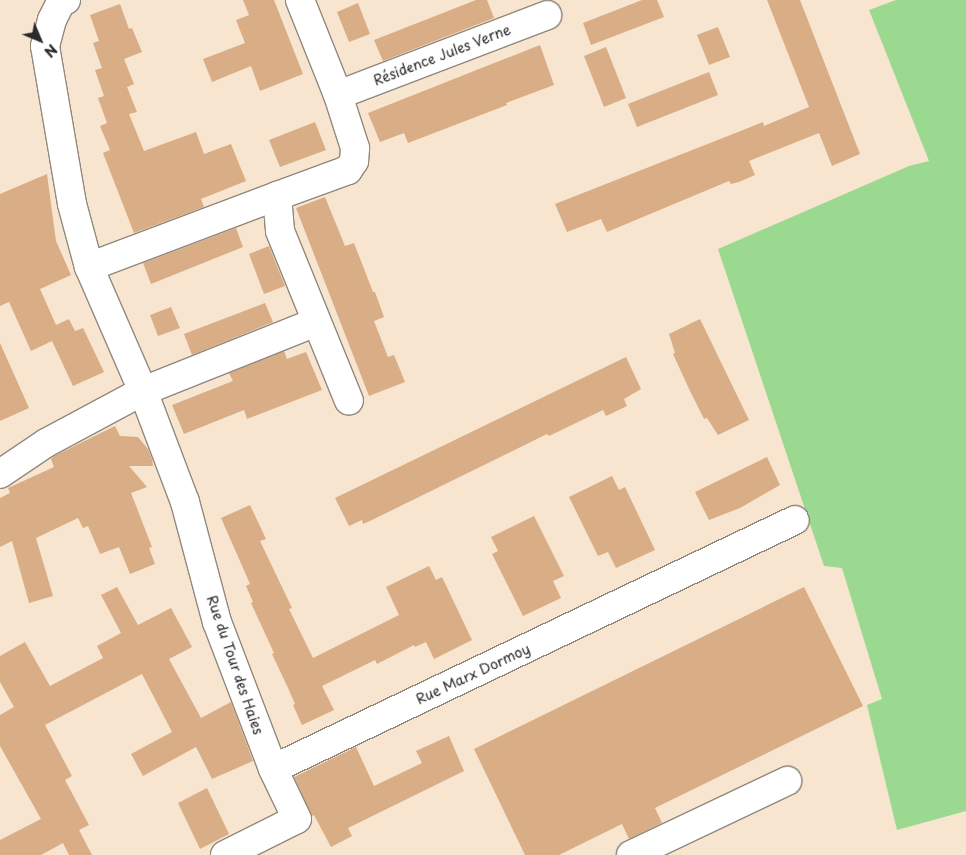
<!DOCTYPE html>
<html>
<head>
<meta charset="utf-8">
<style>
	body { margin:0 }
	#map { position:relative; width:966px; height:855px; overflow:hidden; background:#f7e5cf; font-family:"Playpen Sans",sans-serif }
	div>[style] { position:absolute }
	.green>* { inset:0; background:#9ad98f }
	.building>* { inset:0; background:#d9ad86 }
	.roads { filter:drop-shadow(1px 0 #91887d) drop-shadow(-1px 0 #91887d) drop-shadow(0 1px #91887d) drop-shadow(0 -1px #91887d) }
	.minor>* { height:28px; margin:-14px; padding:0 14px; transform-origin:14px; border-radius:14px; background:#fff }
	span { translate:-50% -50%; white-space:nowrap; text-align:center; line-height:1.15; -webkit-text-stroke:4px #fff; paint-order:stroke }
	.street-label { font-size:14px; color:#2b2b2b }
	.north { position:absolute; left:15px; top:15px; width:50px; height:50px; -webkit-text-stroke:4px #fff; paint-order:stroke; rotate:135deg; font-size:14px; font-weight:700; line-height:20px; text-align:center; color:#2b2b2b }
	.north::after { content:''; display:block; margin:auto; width:18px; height:22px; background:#2b2b2b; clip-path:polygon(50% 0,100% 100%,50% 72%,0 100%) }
</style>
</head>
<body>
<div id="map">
	<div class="green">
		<div style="clip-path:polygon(896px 0,966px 0,966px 811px,897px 830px,867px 705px,882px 699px,842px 568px,824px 566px,718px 249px,909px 166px,929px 161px,869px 10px)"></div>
	</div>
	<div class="building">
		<div style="clip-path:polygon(243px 0,274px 0,303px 74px,260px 91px,251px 66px,212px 82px,203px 59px,245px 43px,236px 20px,249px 15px)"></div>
		<div style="clip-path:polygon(476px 0,487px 0,494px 18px,383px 61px,374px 40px)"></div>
		<div style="clip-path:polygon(642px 0,657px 0,664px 17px,591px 45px,583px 23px)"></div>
		<div style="clip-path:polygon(767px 0,800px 0,860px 154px,832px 166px,819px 133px,749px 161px,755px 175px,739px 182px,731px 184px,729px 181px,607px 232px,601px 219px,567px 232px,555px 204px,738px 132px,763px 122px,764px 126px,809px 107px)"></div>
		<div style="clip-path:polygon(358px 3px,370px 34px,349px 42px,337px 12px)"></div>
		<div style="clip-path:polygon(120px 4px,129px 29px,132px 28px,142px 52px,124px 59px,134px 84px,127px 87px,137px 112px,129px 114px,144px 151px,196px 132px,204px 154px,231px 144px,246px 181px,201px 199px,204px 207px,134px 233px,103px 153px,110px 150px,100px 126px,107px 123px,98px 98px,104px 96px,95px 70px,102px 68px,93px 43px,99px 41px,90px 15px)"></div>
		<div style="clip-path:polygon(718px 27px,730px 57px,709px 65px,697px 35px)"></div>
		<div style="clip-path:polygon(540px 45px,554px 85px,506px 103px,507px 105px,408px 143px,404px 133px,380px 142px,368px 113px)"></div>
		<div style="clip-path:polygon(606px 47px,626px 98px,604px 107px,584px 56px)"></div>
		<div style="clip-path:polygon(709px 72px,718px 95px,637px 127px,628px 104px)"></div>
		<div style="clip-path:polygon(315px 122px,326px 150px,280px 167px,269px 140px)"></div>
		<div style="clip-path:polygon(47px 174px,56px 241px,71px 275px,40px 289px,56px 325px,69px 319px,75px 331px,83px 328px,104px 372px,73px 386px,52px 341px,31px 351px,9px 302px,0 306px,0 194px)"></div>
		<div style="clip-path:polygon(325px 197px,345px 246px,354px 243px,373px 292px,375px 292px,384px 317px,374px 321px,388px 357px,394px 355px,405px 382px,369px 396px,296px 208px)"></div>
		<div style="clip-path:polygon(236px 228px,243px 247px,151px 284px,143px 263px)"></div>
		<div style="clip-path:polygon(269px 246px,285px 286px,264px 294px,249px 254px)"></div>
		<div style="clip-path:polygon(265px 303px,273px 322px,192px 355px,184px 334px)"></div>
		<div style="clip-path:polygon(171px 307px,180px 328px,158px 336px,150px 315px)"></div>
		<div style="clip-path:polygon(700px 319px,749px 420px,718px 435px,707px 418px,704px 419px,690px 391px,673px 354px,675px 353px,669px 334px)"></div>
		<div style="clip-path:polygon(0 343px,29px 408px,0 421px)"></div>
		<div style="clip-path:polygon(284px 351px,287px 359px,306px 352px,322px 390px,247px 419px,244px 410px,184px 434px,172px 405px,233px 381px,229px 373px)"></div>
		<div style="clip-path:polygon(626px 357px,641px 389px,624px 399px,627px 406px,606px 416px,603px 410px,549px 436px,547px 434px,372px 520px,363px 524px,362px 520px,349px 526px,335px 498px)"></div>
		<div style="clip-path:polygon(115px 426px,120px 436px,138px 437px,148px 449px,152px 459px,153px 466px,129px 466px,147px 487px,131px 493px,152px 547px,149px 548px,155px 564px,130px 574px,119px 547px,100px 554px,88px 526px,83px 528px,78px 518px,36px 538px,53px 596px,29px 603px,12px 541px,0 547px,0 498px,10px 493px,8px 488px,54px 467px,51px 459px,54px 456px)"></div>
		<div style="clip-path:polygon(767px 457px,780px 485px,740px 508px,709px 520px,695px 492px)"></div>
		<div style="clip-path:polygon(612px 476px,619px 490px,625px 487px,655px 550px,616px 568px,608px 552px,598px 556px,569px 497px)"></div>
		<div style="clip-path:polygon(250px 505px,266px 539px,260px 541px,292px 608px,289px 609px,313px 658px,399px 615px,386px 587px,429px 566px,436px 580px,442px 577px,472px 640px,434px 659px,426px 642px,415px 647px,414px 645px,377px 664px,375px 660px,322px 686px,334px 710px,302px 725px,293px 705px,295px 704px,288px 688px,272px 654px,274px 653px,251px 603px,253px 602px,246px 586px,250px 584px,221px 518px)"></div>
		<div style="clip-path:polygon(534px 516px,564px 576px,553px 581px,561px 598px,523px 616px,492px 554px,498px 551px,491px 537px)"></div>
		<div style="clip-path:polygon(117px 587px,138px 625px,171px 608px,192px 647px,169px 659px,201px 718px,231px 702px,253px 761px,212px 779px,196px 747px,143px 776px,131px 754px,172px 732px,142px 674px,45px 725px,72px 776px,65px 780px,89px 825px,79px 830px,92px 855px,69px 855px,63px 843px,41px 855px,0 855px,0 840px,41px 819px,0 746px,0 715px,14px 707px,0 682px,0 656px,25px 642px,50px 686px,103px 658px,97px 646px,121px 633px,101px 595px)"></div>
		<div style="clip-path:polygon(804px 587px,863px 706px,655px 808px,662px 823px,629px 839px,622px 824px,559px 855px,525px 855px,474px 749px)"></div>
		<div style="clip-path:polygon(449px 736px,464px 771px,348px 828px,352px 836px,331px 847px,314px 815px,312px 816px,294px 777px,356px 747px,374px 786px,422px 763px,416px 751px)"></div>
		<div style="clip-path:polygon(207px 788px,229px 834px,200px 849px,178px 803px)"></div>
	</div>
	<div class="roads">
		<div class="minor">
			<div style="left:66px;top:0;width:5px;rotate:158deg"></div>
			<div style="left:61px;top:2px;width:20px;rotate:117deg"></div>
			<div style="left:52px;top:20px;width:27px;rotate:105deg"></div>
			<div style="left:45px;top:46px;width:160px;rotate:80.3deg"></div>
			<div style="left:72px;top:204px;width:65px;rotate:74.9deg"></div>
			<div style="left:89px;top:267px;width:135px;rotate:66.5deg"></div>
			<div style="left:143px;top:391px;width:119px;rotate:69.3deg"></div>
			<div style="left:185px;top:502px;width:124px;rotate:75.1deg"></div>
			<div style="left:217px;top:622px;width:157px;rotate:69.1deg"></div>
			<div style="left:300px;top:0;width:102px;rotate:68.2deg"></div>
			<div style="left:338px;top:95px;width:56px;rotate:72.2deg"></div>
			<div style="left:355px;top:148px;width:13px;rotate:94deg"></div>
			<div style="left:354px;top:161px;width:11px;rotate:124deg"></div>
			<div style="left:348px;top:170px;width:76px;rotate:159.9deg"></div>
			<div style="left:277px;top:196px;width:35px;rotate:85deg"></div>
			<div style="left:280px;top:231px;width:183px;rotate:67.9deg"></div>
			<div style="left:338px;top:95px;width:224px;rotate:-20.9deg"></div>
			<div style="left:89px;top:267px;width:201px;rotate:-20.7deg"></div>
			<div style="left:0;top:474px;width:55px;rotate:-34deg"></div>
			<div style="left:46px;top:443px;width:110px;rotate:-28.2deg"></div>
			<div style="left:143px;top:391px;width:186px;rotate:-21.7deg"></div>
			<div style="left:225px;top:855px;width:80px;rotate:-26.6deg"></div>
			<div style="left:297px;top:819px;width:55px;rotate:-115.6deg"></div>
			<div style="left:273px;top:769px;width:578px;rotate:-25.5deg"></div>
			<div style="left:631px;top:855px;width:173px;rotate:-25.4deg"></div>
		</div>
	</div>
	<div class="street-label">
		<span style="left:442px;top:55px;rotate:-21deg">Résidence Jules Verne</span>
		<span style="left:235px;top:665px;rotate:71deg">Rue du Tour des Haies</span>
		<span style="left:473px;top:674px;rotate:-25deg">Rue Marx Dormoy</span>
	</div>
	<div class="north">N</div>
</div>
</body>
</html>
